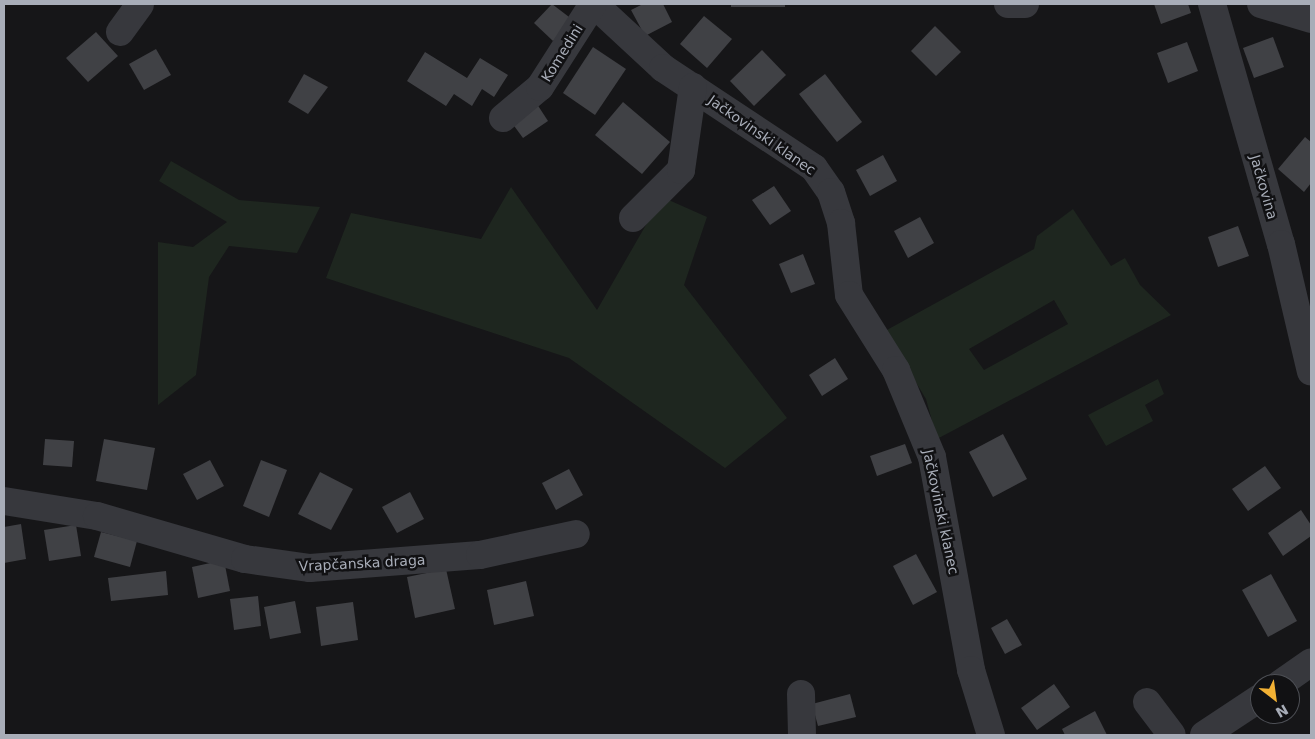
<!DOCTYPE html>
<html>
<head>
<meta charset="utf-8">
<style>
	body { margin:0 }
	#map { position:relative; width:1315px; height:739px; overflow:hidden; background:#161618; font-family:"DejaVu Sans",sans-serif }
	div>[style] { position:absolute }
	.green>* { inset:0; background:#1e261f }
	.building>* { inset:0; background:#404145 }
	.minor>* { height:28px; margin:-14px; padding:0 14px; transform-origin:14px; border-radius:14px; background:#37383d }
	span { translate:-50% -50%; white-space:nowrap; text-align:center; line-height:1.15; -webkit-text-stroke:5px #111113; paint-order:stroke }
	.street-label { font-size:14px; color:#a8adb8 }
	.frame { position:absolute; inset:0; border:5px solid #a8adb8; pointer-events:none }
	.north { position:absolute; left:1250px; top:674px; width:50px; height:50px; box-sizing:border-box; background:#111113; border:1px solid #4d4f55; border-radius:50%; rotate:150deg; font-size:14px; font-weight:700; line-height:20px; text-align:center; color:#a8adb8 }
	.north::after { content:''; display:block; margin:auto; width:18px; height:22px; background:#f2b134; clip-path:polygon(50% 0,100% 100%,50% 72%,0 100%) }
</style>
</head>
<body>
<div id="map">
	<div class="green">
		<div style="clip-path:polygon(171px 161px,239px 200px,320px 207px,297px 253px,229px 246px,209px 277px,196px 375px,158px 405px,158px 242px,193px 247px,227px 222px,159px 181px)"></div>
		<div style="clip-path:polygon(511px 187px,597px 310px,662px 197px,707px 217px,684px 285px,787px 418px,725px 468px,569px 358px,326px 278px,351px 213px,481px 239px)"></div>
		<div style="clip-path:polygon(evenodd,1073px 209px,1111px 266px,1125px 258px,1140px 285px,1171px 315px,937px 439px,926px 399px,885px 331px,1034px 249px,1037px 236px,1073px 209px,1054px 300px,1068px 324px,984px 370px,969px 349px,1054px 300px)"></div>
		<div style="clip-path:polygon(1158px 379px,1164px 394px,1145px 405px,1153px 421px,1106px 446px,1088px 415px)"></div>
	</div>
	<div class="building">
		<div style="clip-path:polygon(552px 4px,573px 20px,553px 41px,534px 23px)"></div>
		<div style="clip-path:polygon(643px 4px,663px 4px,672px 22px,645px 36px,631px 10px)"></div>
		<div style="clip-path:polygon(731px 4px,785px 4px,785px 7px,731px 7px)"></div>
		<div style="clip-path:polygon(1154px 4px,1188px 4px,1191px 13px,1161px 24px)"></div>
		<div style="clip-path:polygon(704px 16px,732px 39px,707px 68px,680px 44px)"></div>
		<div style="clip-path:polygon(935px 26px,961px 52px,936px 76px,911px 51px)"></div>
		<div style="clip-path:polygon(96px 32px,118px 56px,88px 82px,66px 58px)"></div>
		<div style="clip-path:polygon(1273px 37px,1284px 67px,1254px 78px,1243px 48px)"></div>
		<div style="clip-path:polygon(1187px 42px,1198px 71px,1168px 83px,1157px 53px)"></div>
		<div style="clip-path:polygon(593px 47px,626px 69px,595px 115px,563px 93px)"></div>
		<div style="clip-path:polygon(156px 49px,171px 75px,144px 90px,129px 64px)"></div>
		<div style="clip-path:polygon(762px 50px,786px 75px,754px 106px,730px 81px)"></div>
		<div style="clip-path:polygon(425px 52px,467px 78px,480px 58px,508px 75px,494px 97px,482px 89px,472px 106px,454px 94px,446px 106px,407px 81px)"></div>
		<div style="clip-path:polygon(304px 74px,328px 87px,308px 114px,288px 102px)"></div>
		<div style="clip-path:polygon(825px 74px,862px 122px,837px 142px,799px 94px)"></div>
		<div style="clip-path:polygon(535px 101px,548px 121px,523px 138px,509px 119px)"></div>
		<div style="clip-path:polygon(623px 102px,670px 142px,642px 174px,595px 135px)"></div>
		<div style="clip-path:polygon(1305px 137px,1311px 142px,1311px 183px,1304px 192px,1278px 169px)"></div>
		<div style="clip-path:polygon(883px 155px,897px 181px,870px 196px,856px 170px)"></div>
		<div style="clip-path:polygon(774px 186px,791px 211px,770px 225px,752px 200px)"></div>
		<div style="clip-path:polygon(920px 217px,934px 243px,908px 258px,894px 231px)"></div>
		<div style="clip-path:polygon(1238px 226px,1249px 256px,1218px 267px,1208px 237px)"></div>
		<div style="clip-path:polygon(803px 254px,815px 284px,791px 293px,779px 264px)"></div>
		<div style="clip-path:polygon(835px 358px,848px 379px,822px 396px,809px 375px)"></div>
		<div style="clip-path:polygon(1003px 434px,1027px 479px,993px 497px,969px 452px)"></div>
		<div style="clip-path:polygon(45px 439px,74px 441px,72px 467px,43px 465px)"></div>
		<div style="clip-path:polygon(104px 439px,155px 448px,147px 490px,96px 481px)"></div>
		<div style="clip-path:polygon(905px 444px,912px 463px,877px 476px,870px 456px)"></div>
		<div style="clip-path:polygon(210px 460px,224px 486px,197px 500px,183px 474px)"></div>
		<div style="clip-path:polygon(261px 460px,287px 470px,269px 517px,243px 506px)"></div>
		<div style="clip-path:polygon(1265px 466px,1281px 488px,1248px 511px,1232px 489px)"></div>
		<div style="clip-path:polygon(569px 469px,583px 495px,556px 510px,542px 483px)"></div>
		<div style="clip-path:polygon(320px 472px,353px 489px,331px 530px,298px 514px)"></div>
		<div style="clip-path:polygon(410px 492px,424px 519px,397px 533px,382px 507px)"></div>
		<div style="clip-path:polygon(1301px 510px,1311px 525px,1311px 536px,1283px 556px,1268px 533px)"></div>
		<div style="clip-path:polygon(21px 524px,26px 559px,4px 563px,4px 527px)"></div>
		<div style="clip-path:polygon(76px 525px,81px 556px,49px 561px,44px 530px)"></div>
		<div style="clip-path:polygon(101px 532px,137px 541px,130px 567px,94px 557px)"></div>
		<div style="clip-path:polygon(916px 554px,937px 592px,913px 605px,893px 566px)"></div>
		<div style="clip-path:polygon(224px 560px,230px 591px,198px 598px,192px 567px)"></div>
		<div style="clip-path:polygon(446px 569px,455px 609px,415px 618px,407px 577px)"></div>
		<div style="clip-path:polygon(166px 571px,168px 595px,111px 601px,108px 578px)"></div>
		<div style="clip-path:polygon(1271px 574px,1297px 621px,1268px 637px,1242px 590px)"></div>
		<div style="clip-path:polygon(526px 581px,534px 616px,494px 625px,487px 590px)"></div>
		<div style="clip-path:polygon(258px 596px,261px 626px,234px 630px,230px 599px)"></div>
		<div style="clip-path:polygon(295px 601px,301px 633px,270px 639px,264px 607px)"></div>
		<div style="clip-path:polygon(353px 602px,358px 640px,321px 646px,316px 607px)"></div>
		<div style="clip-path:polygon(1007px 619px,1022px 645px,1005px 654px,991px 628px)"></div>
		<div style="clip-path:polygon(1054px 684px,1070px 707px,1037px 730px,1021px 708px)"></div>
		<div style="clip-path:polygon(850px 694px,856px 717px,818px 726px,812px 704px)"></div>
		<div style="clip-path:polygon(1095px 711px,1107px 735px,1065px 735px,1062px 729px)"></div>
	</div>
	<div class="minor">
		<div style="left:594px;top:4px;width:94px;rotate:42.8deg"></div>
		<div style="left:663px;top:68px;width:181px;rotate:33.5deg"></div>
		<div style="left:814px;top:168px;width:29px;rotate:55deg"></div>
		<div style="left:831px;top:192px;width:33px;rotate:72deg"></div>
		<div style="left:841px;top:223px;width:72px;rotate:83.7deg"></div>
		<div style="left:849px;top:295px;width:89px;rotate:57.9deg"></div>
		<div style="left:896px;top:370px;width:94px;rotate:67.5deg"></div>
		<div style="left:932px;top:457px;width:217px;rotate:79.6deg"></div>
		<div style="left:971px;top:670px;width:68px;rotate:72.9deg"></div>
		<div style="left:1008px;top:4px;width:17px"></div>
		<div style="left:1212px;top:4px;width:250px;rotate:74deg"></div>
		<div style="left:1281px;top:244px;width:131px;rotate:76.8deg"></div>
		<div style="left:1261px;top:4px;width:52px;rotate:16.7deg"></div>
		<div style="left:120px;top:32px;width:34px;rotate:-54deg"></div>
		<div style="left:503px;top:118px;width:48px;rotate:-40deg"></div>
		<div style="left:540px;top:87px;width:98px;rotate:-57.4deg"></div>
		<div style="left:633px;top:218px;width:68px;rotate:-45deg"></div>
		<div style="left:681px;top:170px;width:84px;rotate:-81.8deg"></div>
		<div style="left:4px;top:501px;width:94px;rotate:9.2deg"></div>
		<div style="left:97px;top:516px;width:154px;rotate:16.2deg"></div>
		<div style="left:245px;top:559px;width:66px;rotate:7.9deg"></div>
		<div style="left:310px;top:568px;width:170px;rotate:-4.4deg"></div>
		<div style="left:480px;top:555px;width:98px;rotate:-12.3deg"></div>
		<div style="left:1280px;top:684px;width:38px;rotate:-35deg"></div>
		<div style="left:801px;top:694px;width:41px;rotate:88.6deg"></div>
		<div style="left:1147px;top:702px;width:41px;rotate:52.9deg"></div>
		<div style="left:1204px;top:735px;width:67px;rotate:-33.5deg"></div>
	</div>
	<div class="street-label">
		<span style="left:562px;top:53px;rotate:-58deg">Komedini</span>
		<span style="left:762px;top:135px;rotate:35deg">Jačkovinski klanec</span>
		<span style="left:1264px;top:187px;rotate:74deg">Jačkovina</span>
		<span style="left:941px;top:512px;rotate:78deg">Jačkovinski klanec</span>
		<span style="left:362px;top:563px;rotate:-3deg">Vrapčanska draga</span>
	</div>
	<div class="frame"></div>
	<div class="north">N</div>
</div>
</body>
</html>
